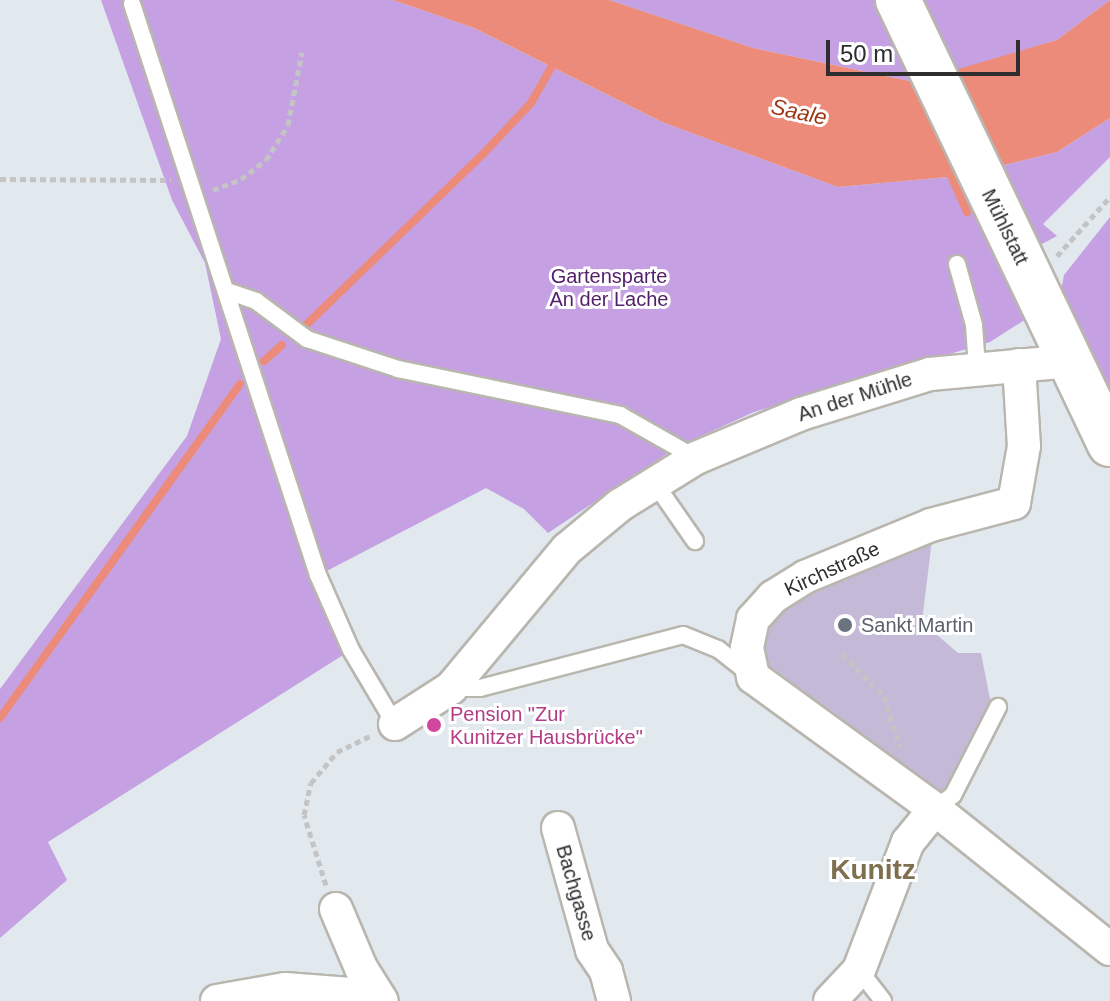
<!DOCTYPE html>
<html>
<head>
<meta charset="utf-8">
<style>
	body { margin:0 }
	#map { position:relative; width:1110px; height:1001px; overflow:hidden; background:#e1e8ee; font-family:Helvetica,sans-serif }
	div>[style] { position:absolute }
	.green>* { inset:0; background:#c5a0e2 }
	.cemetery>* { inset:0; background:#c5b9d8 }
	.water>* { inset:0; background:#ec8b79 }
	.stream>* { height:8px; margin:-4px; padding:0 4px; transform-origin:4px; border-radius:4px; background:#ec8b79 }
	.path>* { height:5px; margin-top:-2.5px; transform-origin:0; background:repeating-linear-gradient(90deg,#c4c4c4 0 6px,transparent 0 10px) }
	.roads { filter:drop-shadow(2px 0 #b9b6ae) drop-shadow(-2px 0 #b9b6ae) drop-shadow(0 2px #b9b6ae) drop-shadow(0 -2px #b9b6ae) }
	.lane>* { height:16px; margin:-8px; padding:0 8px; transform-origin:8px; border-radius:8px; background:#fff }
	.street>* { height:32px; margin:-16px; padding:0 16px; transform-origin:16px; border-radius:16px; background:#fff }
	.secondary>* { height:44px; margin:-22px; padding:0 22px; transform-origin:22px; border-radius:22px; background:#fff }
	.dots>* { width:22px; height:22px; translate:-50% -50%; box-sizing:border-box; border:4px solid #fff; border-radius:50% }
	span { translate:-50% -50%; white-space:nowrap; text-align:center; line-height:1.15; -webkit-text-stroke:6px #fff; paint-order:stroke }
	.street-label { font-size:20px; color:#2e2e2e }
	.park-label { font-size:20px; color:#531e6a }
	.worship-label { font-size:20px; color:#5b616d }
	.left { translate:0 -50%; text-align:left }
	.hotel-label { font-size:20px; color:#b23c85 }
	.water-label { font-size:22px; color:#9d3412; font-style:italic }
	.district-label { font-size:28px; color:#7e704e; font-weight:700 }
	.scale { position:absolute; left:826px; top:40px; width:194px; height:36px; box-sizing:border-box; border:4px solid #2e2e2e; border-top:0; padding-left:10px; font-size:24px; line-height:28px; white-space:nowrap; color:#2e2e2e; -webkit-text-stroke:6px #fff; paint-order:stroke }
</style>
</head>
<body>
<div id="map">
	<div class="green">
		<div style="clip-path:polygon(101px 0,393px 0,474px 28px,662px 122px,838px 187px,959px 176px,1027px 312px,1026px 319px,990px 342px,754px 412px,677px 447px,548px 533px,524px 509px,486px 488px,319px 575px,351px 650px,48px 842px,67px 880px,0 938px,0 689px,187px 436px,221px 339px,205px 263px,172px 200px)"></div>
		<div style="clip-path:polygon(609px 0,877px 0,914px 82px,753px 48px)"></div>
		<div style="clip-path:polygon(917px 0,1110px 0,1057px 40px,951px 72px)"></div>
		<div style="clip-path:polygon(1110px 118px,1110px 157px,1043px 224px,1057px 236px,1042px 244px,1033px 241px,995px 167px,1057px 152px)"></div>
		<div style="clip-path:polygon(1110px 217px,1110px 411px,1058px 307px,1064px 275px)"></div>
	</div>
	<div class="cemetery">
		<div style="clip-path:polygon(933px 531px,922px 622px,958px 653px,981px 653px,991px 704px,944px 795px,763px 673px,754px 640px,777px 604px)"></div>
	</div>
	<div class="water">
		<div style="clip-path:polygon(393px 0,609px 0,753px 48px,914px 82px,1057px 40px,1110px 0,1110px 118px,1057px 152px,959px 176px,838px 187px,662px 122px,474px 28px)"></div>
	</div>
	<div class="stream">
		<div style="left:948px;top:169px;width:47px;rotate:66.2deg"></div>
		<div style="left:306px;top:325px;width:248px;rotate:-44deg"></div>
		<div style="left:484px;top:153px;width:69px;rotate:-46.8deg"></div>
		<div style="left:531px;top:103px;width:51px;rotate:-60.4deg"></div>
		<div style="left:264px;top:361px;width:24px;rotate:-42deg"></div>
		<div style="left:0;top:718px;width:411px;rotate:-54.3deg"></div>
	</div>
	<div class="path">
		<div style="left:0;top:179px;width:171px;rotate:0.3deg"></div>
		<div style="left:213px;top:190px;width:30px;rotate:-21deg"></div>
		<div style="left:241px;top:179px;width:31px;rotate:-37deg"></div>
		<div style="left:266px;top:160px;width:41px;rotate:-57.8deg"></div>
		<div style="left:288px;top:125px;width:74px;rotate:-79.1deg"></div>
		<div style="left:1057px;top:256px;width:79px;rotate:-48.1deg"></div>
		<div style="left:842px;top:654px;width:59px;rotate:45deg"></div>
		<div style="left:884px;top:696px;width:54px;rotate:72.9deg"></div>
		<div style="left:326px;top:885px;width:73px;rotate:-107.4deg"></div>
		<div style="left:304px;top:815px;width:33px;rotate:-78deg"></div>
		<div style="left:311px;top:783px;width:40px;rotate:-50deg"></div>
		<div style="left:337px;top:752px;width:39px;rotate:-26deg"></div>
	</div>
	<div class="roads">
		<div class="lane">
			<div style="left:132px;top:4px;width:601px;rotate:71.96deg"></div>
			<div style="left:318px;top:575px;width:82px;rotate:66.3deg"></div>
			<div style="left:351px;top:650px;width:86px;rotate:59.3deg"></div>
			<div style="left:957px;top:264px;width:63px;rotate:74.4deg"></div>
			<div style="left:974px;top:325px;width:43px;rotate:86deg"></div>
			<div style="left:230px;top:292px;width:28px;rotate:19deg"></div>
			<div style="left:256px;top:301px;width:64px;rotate:36.7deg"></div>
			<div style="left:307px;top:339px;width:96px;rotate:18.2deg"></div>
			<div style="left:398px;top:369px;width:227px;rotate:11.7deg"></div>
			<div style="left:620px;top:415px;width:87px;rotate:29.5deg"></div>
			<div style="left:654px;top:482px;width:72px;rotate:55.2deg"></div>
			<div style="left:453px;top:688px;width:27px"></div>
			<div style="left:480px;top:688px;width:210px;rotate:-14.6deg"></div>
			<div style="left:683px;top:635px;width:38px;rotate:22deg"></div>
			<div style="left:718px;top:649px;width:42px;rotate:38.2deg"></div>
			<div style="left:935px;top:809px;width:23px;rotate:-38deg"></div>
			<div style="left:953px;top:795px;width:99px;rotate:-62.9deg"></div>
			<div style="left:859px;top:970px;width:39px;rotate:52deg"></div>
		</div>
		<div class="street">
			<div style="left:1019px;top:365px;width:81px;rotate:86.5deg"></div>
			<div style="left:1024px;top:446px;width:58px;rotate:100deg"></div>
			<div style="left:1014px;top:503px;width:86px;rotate:165.2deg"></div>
			<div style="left:931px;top:525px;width:136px;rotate:157.6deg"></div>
			<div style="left:805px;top:577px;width:38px;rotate:148deg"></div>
			<div style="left:773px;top:597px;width:30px;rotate:132deg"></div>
			<div style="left:753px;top:619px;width:30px;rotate:102deg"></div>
			<div style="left:747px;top:648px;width:30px;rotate:78deg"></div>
			<div style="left:753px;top:677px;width:225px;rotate:36deg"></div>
			<div style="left:935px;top:809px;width:224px;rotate:38.7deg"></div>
			<div style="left:395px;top:724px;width:67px;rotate:-32.7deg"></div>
			<div style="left:451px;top:688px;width:181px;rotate:-50.2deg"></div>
			<div style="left:567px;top:549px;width:69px;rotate:-39.7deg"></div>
			<div style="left:620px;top:505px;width:89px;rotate:-31.7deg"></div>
			<div style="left:696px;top:458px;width:114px;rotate:-22.7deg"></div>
			<div style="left:801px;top:414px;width:135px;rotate:-17.2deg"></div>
			<div style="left:930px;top:374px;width:141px;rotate:-5.3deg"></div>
			<div style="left:558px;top:828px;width:127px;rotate:74.4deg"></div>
			<div style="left:592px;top:950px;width:25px;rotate:56deg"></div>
			<div style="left:606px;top:971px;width:31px;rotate:75deg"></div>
			<div style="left:336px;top:909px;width:64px;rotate:67deg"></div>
			<div style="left:361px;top:968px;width:39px;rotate:58deg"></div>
			<div style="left:217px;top:1001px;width:69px;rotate:-10deg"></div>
			<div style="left:285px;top:989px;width:92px;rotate:4.4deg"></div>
			<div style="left:830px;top:1001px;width:42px;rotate:-46.9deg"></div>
			<div style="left:859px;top:970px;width:137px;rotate:-69.1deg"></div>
			<div style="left:908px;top:842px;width:43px;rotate:-50.7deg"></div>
		</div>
		<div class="secondary">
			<div style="left:898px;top:0;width:492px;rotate:64.5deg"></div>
		</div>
	</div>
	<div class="dots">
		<div style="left:845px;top:625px;background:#6b7280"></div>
		<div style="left:434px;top:725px;background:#d1479c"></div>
	</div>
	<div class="street-label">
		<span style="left:1005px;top:227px;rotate:64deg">Mühlstatt</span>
		<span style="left:855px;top:397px;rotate:-18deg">An der Mühle</span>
		<span style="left:832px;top:569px;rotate:-25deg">Kirchstraße</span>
		<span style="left:576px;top:893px;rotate:74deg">Bachgasse</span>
	</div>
	<div class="park-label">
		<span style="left:609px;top:288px">Gartensparte<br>An der Lache</span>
	</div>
	<div class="worship-label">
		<span class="left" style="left:861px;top:625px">Sankt Martin</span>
	</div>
	<div class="hotel-label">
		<span class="left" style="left:450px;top:726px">Pension "Zur<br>Kunitzer Hausbrücke"</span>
	</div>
	<div class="water-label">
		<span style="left:799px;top:112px;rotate:12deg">Saale</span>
	</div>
	<div class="district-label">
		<span style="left:873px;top:870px">Kunitz</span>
	</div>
	<div class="scale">50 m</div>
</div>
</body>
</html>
